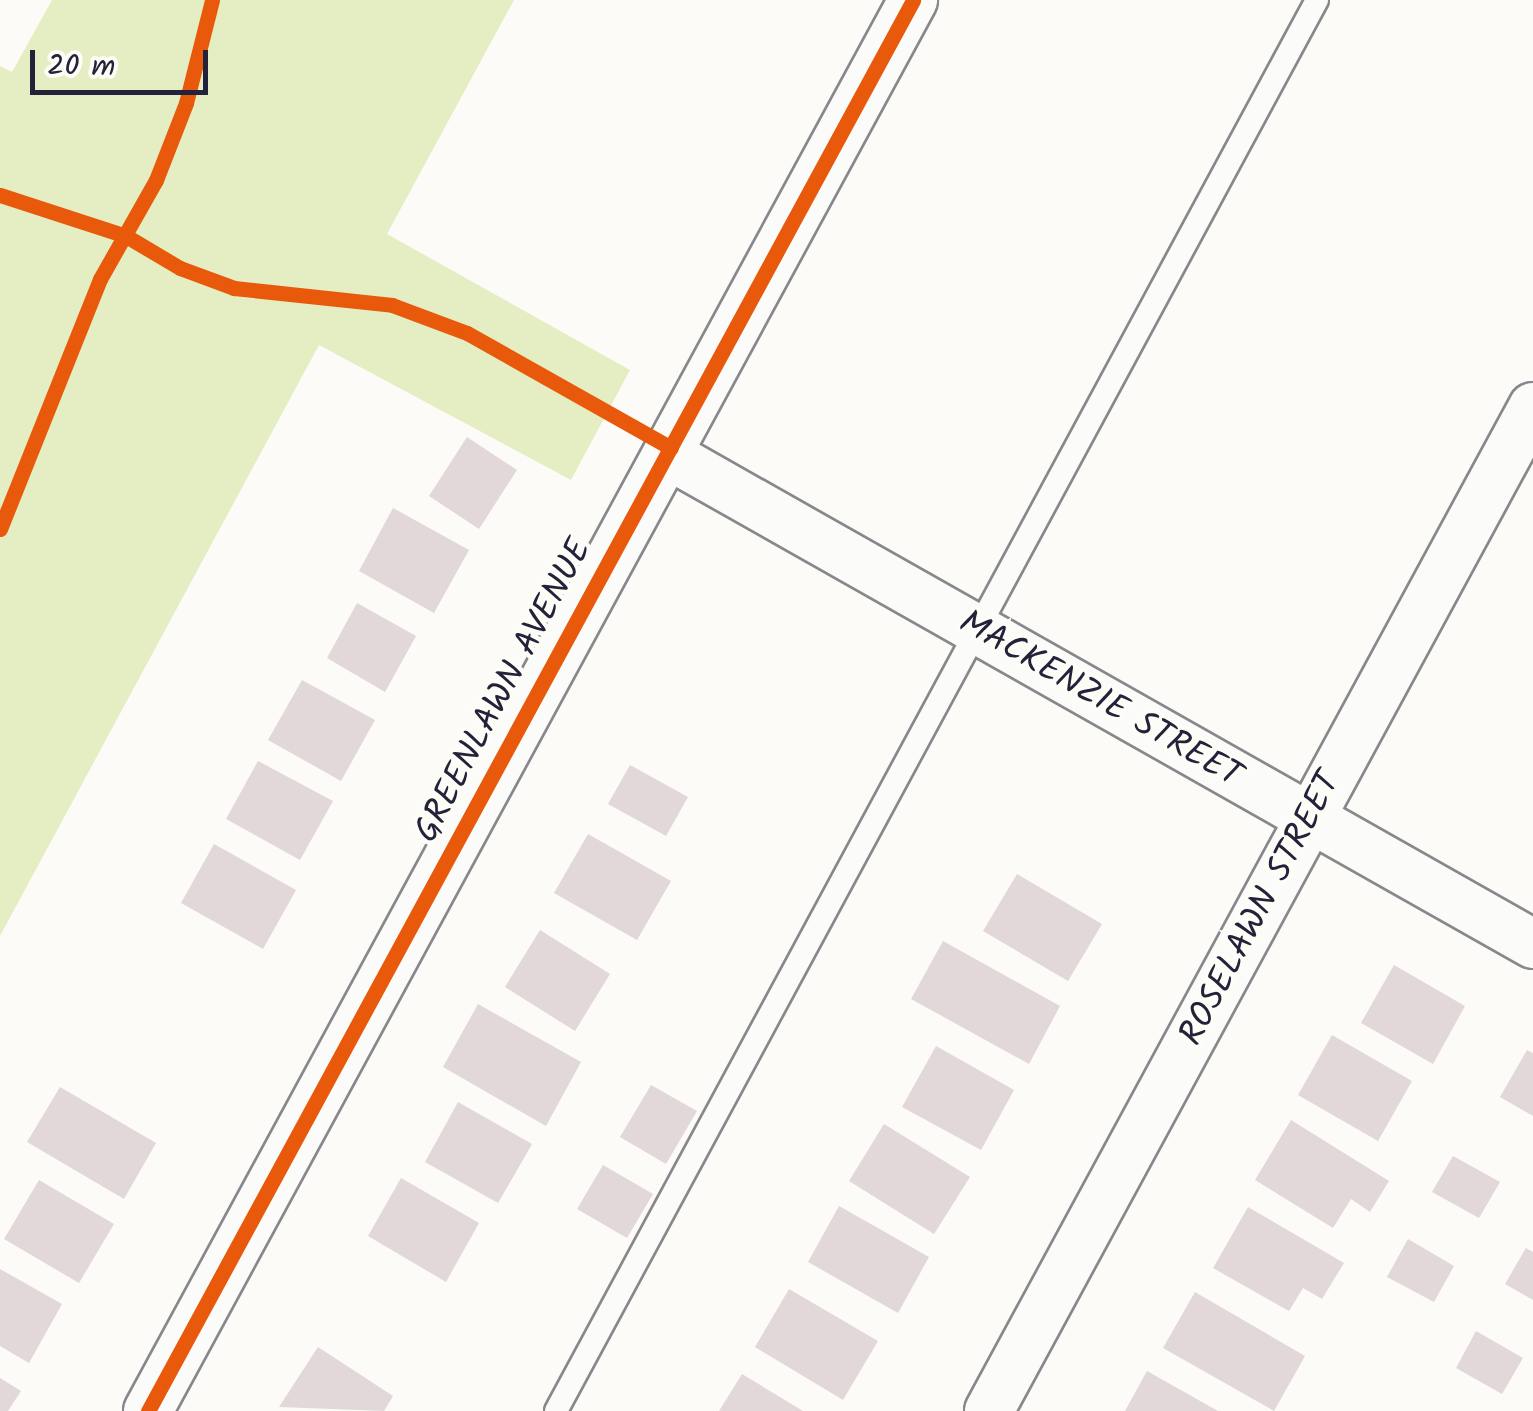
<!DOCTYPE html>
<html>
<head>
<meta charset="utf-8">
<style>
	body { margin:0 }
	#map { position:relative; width:1533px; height:1411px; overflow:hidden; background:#fcfbf8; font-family:Kalam,sans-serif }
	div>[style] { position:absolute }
	.green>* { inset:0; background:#e5eec3 }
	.building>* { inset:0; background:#e2d7d9 }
	.roads { filter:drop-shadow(2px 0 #88888c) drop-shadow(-2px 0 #88888c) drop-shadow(0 2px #88888c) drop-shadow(0 -2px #88888c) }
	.service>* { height:22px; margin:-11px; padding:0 11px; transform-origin:11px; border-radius:11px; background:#fbfbf9 }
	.minor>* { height:48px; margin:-24px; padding:0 24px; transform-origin:24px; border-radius:24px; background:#fbfbf9 }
	.cycleway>* { height:15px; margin:-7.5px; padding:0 7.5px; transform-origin:7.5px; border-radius:7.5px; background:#e8590c }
	span { translate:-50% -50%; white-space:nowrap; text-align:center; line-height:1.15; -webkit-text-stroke:9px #fdfcf7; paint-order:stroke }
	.street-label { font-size:35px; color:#22223b }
	.scale { position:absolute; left:30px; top:50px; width:178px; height:45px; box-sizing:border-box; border:5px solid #22223b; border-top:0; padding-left:12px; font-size:30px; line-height:35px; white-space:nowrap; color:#22223b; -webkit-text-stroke:8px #fdfcf7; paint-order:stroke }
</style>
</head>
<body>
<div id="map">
	<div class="green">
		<div style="clip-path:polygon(52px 0,514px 0,387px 234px,630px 370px,571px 480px,319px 345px,0 936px,0 66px,12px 72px)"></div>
	</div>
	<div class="building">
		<div style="clip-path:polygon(467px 437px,517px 470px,479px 529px,429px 496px)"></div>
		<div style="clip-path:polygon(393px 508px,469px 550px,434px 613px,359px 571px)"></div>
		<div style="clip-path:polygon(357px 603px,416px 636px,385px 692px,327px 658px)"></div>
		<div style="clip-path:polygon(302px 680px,375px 720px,341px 781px,268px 740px)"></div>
		<div style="clip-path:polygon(258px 761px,333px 801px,300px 860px,226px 819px)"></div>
		<div style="clip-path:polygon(630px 765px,688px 797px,666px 836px,608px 804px)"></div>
		<div style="clip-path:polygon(588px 834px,671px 881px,637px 940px,554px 893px)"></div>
		<div style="clip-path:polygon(214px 844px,296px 890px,263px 949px,181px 903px)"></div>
		<div style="clip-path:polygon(1017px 874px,1102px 924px,1068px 981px,983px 931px)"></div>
		<div style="clip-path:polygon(540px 930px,610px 974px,575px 1031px,505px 987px)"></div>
		<div style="clip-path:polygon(943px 941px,1060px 1006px,1029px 1064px,911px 999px)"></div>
		<div style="clip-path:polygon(1394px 965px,1465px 1006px,1433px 1064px,1361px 1023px)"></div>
		<div style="clip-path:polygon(478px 1004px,581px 1062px,546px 1126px,443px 1067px)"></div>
		<div style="clip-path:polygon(1332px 1035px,1412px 1081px,1378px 1141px,1298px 1095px)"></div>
		<div style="clip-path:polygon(936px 1046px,1014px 1090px,981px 1150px,902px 1107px)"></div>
		<div style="clip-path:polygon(1527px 1050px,1533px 1053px,1533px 1116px,1500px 1097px)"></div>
		<div style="clip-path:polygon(651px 1085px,697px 1111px,666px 1164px,620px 1137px)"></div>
		<div style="clip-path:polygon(60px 1087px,156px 1143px,124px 1199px,27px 1142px)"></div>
		<div style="clip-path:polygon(458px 1102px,532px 1144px,498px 1203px,425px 1162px)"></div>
		<div style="clip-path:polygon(1291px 1120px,1389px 1181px,1370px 1212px,1351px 1199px,1333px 1228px,1255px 1180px)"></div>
		<div style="clip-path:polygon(884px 1124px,970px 1177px,934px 1234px,849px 1181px)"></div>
		<div style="clip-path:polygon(1453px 1156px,1500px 1182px,1479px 1218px,1432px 1192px)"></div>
		<div style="clip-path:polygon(603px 1165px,653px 1194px,627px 1238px,577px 1209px)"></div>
		<div style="clip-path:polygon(401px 1178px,479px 1223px,446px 1282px,368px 1236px)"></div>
		<div style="clip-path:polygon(39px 1180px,114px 1224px,79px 1283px,4px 1239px)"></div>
		<div style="clip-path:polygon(839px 1206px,929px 1257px,898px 1313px,808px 1262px)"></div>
		<div style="clip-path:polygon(1248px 1207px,1344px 1263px,1322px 1299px,1303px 1288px,1289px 1311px,1213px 1268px)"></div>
		<div style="clip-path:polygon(1408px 1239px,1454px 1266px,1434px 1302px,1387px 1277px)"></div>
		<div style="clip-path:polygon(1526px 1248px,1533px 1252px,1533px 1300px,1505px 1284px)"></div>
		<div style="clip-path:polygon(0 1269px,62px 1304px,29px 1363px,0 1346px)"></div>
		<div style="clip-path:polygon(789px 1289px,878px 1341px,843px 1400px,755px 1347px)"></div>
		<div style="clip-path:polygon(1195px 1292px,1305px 1356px,1274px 1411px,1163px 1348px)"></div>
		<div style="clip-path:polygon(1476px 1331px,1523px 1358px,1502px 1394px,1456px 1368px)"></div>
		<div style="clip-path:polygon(318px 1347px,393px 1396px,384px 1411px,279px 1407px)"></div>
		<div style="clip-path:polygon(1147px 1371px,1218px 1411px,1125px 1411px)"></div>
		<div style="clip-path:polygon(742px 1374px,803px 1411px,719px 1411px)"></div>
		<div style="clip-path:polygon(0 1378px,21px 1391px,8px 1411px,0 1411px)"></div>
	</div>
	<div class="roads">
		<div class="service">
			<div style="left:556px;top:1411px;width:1603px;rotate:-61.66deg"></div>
		</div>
		<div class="minor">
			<div style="left:667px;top:454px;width:995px;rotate:29.5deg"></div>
			<div style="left:148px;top:1411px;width:1605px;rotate:-61.53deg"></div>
			<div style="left:989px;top:1411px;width:1142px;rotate:-61.55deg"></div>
		</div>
	</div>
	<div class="cycleway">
		<div style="left:0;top:195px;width:133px;rotate:18deg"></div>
		<div style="left:126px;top:236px;width:63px;rotate:30.7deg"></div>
		<div style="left:180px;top:268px;width:58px;rotate:20.3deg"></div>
		<div style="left:234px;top:288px;width:159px;rotate:6.1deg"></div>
		<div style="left:392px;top:305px;width:80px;rotate:20.5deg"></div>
		<div style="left:467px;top:333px;width:234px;rotate:29.4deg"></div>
		<div style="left:0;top:529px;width:269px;rotate:-68.2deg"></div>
		<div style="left:100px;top:279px;width:114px;rotate:-60.5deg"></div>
		<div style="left:156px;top:180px;width:83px;rotate:-68.7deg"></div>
		<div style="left:186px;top:103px;width:106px;rotate:-75.8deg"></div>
		<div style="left:148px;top:1411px;width:1605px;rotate:-61.53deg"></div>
	</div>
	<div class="street-label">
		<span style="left:504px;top:691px;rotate:-62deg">GREENLAWN AVENUE</span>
		<span style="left:1100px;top:700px;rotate:30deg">MACKENZIE STREET</span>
		<span style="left:1261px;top:909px;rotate:-62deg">ROSELAWN STREET</span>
	</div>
	<div class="scale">20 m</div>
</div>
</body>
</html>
